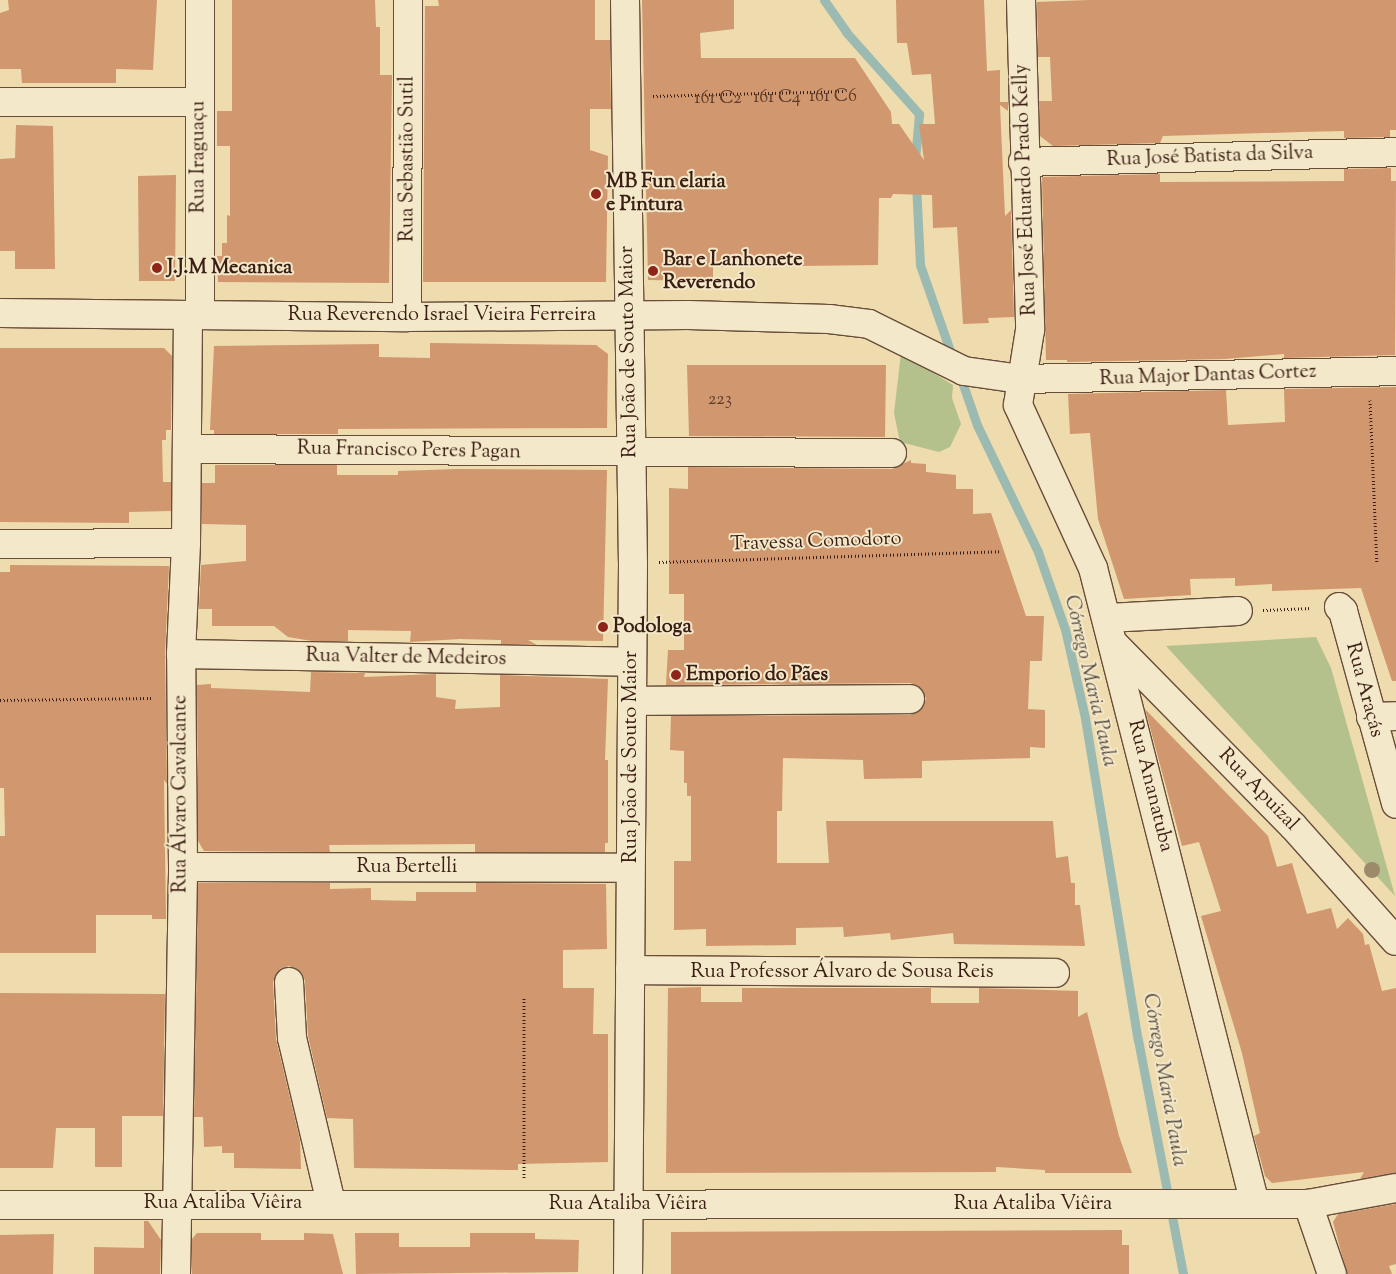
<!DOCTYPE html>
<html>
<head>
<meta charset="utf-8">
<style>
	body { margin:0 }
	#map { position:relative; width:1396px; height:1274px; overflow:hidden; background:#eedbae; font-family:"Sorts Mill Goudy",serif }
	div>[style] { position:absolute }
	.green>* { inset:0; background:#b5c18d }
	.stream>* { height:9px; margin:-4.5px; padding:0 4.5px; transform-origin:4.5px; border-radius:4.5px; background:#9bbab1 }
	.building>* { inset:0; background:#d1976e }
	.path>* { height:3px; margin-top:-1.5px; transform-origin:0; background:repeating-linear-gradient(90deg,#3b1e13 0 1px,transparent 0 3.5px) }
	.roads { filter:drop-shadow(1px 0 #684d3a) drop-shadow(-1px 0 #684d3a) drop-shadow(0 1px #684d3a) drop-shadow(0 -1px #684d3a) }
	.street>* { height:28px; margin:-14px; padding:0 14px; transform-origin:14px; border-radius:14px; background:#f4e8ca }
	.secondary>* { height:28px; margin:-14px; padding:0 14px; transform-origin:14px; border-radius:14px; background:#f4e8ca }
	.trees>* { width:16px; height:16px; margin:-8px; border-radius:50%; background:#9d8a6a }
	.dots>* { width:14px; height:14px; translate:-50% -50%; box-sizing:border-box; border:2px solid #f4e8ca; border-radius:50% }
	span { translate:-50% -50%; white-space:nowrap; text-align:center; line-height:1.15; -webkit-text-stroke:4px #f4e8ca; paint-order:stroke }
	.number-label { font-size:18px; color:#603c2a }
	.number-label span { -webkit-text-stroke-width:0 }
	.street-label { font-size:20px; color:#3b1e13 }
	.poi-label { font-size:20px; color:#3b1e13; font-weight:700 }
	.left { translate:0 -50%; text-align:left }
	.water-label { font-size:21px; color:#584d42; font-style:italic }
</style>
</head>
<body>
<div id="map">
	<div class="green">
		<div style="clip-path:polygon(901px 353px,953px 385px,952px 398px,961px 424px,950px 447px,939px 452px,900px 442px,894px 413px)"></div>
		<div style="clip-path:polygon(1316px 637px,1331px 668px,1395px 896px,1166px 646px)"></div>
	</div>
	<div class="stream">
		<div style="left:824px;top:0;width:39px;rotate:55deg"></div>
		<div style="left:846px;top:32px;width:110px;rotate:48.3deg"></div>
		<div style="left:919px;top:114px;width:46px;rotate:95deg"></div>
		<div style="left:916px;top:183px;width:82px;rotate:87.2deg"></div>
		<div style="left:920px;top:265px;width:100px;rotate:70.7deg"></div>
		<div style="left:959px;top:373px;width:55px;rotate:70.9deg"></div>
		<div style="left:977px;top:425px;width:141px;rotate:64.3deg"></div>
		<div style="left:1038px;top:552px;width:82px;rotate:70.7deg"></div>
		<div style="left:1065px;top:629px;width:91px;rotate:77.3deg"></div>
		<div style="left:1085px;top:718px;width:326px;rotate:80.7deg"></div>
		<div style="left:1138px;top:1040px;width:238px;rotate:79.1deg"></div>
	</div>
	<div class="building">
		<div style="clip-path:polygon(8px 0,157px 0,153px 70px,116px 69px,116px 83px,22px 83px,21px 69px,0 69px,0 13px,9px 10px)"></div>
		<div style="clip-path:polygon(232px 0,375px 0,376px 27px,380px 27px,380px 75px,392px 75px,389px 283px,218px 282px,217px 256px,222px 256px,222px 243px,227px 243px,227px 215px,230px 216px,230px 146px,217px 146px,217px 111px,232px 111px)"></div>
		<div style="clip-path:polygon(438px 0,595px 0,595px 40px,610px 40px,611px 109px,590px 109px,590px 150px,608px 156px,606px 282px,423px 282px,425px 6px,439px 6px)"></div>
		<div style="clip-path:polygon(642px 0,734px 0,734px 29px,700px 33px,701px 58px,855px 58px,891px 112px,892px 124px,899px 124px,924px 160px,919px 124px,935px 124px,931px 74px,912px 75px,907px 43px,897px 43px,896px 0,984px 0,987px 71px,1000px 70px,1000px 102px,1008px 102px,1008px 111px,1000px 105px,1005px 216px,1011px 210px,1014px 317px,988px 318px,989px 323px,963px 324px,957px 227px,933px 228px,932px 195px,893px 194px,891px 198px,879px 198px,878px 265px,713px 267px,713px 281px,648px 280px)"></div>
		<div style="clip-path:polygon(1089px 0,1396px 0,1396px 130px,1390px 130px,1390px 137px,1344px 138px,1344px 131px,1301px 132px,1163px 136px,1160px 143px,1053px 146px,1040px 136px,1039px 101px,1052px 101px,1050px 57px,1038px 57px,1037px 2px)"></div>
		<div style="clip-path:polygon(16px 125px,53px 126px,55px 269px,15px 269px,15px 251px,0 251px,0 159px,15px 158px)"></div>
		<div style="clip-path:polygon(1391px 168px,1391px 181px,1396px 181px,1395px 355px,1284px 358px,1284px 354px,1225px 359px,1067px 362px,1067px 360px,1046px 360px,1042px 177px,1160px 174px,1160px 182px,1344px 181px,1344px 169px)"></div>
		<div style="clip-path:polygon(176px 175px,175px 281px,139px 281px,138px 176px)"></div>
		<div style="clip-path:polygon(430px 343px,596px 345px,608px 354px,607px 428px,338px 429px,338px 434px,214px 434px,214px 430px,210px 430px,214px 346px,379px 344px,379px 357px,430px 358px)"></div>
		<div style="clip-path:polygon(0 348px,164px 348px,172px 356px,171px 430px,166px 430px,166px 440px,162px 440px,163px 482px,171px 482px,171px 511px,129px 512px,129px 523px,0 522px)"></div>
		<div style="clip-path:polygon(687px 365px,886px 365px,885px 437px,689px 436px)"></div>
		<div style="clip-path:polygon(1396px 387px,1396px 681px,1392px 681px,1361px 588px,1272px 591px,1272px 584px,1235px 586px,1235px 578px,1190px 579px,1191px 595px,1124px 599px,1098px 519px,1090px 433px,1070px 434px,1068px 394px,1226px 390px,1228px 425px,1285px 422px,1284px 389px)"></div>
		<div style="clip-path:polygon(911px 460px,911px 463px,926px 464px,926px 472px,956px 475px,956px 489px,973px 489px,973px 514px,991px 513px,1026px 616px,1044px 616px,1042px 661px,1030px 661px,1028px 709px,1045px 710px,1045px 748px,1030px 747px,1030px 758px,922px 761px,922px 778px,864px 779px,863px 760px,783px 758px,782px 811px,777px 811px,777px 863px,829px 863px,826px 821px,1053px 821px,1056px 858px,1068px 856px,1071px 883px,1075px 883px,1075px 905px,1080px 905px,1085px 946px,954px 944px,953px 933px,891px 940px,890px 933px,844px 937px,843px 927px,796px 928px,796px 945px,706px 946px,706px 929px,674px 930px,674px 861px,691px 861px,691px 796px,687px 796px,687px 783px,684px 783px,684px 751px,670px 750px,671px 716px,910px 715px,923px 707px,926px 698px,918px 686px,910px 683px,666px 685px,668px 650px,684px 650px,684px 594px,669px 594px,669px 488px,688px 489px,688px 467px,892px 469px)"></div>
		<div style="clip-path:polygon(215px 465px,337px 465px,337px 475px,398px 475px,398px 471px,457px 469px,607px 470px,603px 641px,528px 640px,537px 645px,501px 644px,501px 640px,460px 639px,410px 642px,411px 631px,348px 630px,348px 641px,312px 641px,288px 637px,274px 626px,212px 626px,212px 609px,199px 609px,201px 565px,246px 561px,246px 525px,202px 524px,202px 483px,215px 483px)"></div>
		<div style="clip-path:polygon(10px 565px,169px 566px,165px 654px,167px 784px,164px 780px,166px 919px,152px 919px,152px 915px,96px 915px,96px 953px,0 953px,0 836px,5px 836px,4px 788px,0 788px,0 572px,10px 572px)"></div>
		<div style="clip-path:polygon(311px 672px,365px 673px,364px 677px,436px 674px,436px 697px,456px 700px,455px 709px,500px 707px,500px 675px,608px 679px,605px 760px,608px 760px,608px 843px,605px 843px,605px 852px,475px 852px,475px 844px,329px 845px,330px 852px,204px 851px,198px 841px,197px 685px,211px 684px,211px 688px,310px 692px)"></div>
		<div style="clip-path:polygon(1145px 709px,1268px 836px,1277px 867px,1292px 863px,1307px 914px,1331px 908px,1337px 929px,1348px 918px,1363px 934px,1365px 945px,1369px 944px,1382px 991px,1396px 988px,1396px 1173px,1360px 1179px,1364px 1172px,1272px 1183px,1265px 1176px,1254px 1136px,1260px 1133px,1242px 1053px,1201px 916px,1221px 911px,1199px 842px,1182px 846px)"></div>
		<div style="clip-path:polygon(198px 883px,330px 883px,330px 889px,371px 888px,371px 900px,416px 901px,416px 892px,476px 892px,476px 883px,606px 884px,607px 949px,563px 950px,563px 988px,594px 988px,593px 1034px,608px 1034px,608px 1162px,518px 1164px,518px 1170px,354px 1168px,353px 1119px,327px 1118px,308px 1036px,305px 981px,302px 973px,289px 966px,280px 969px,273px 982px,276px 1039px,300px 1140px,301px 1169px,234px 1168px,234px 1153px,222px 1153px,222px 1146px,204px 1147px,203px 1117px,194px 1117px)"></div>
		<div style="clip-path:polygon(701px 987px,701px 1002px,742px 1002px,742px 988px,931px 988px,931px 1003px,979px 1003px,979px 988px,1078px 991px,1078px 1017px,1087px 1012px,1119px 1136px,1132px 1173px,1045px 1173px,1045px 1170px,996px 1167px,996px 1172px,666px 1173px,668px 988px)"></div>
		<div style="clip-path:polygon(0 993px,165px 994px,163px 1116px,122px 1116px,122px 1167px,95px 1167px,95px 1128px,56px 1128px,53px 1168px,0 1168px)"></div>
		<div style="clip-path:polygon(1396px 1204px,1396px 1264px,1389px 1266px,1392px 1274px,1347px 1274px,1333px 1222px,1338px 1214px)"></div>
		<div style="clip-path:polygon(144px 1221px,148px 1221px,161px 1240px,160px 1274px,94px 1274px,94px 1247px,144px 1248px)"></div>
		<div style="clip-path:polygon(1122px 1230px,1122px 1245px,1129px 1245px,1129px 1274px,671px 1274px,671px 1232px)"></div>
		<div style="clip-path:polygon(197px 1233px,261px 1233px,261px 1240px,304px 1240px,304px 1233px,333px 1234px,343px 1274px,192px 1274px,192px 1239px)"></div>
		<div style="clip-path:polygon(355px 1233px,399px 1233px,399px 1247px,470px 1247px,470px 1233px,535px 1233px,535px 1239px,579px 1240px,578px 1272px,356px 1274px)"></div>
		<div style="clip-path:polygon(54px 1234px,53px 1274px,0 1274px,0 1235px)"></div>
	</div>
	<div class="path">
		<div style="left:653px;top:96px;width:192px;rotate:-1.5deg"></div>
		<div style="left:1370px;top:400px;width:164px;rotate:87.6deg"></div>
		<div style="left:659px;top:562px;width:342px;rotate:-1.8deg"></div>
		<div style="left:1263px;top:610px;width:49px;rotate:-2.3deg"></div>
		<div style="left:0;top:700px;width:154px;rotate:-0.7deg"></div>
		<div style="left:524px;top:998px;width:180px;rotate:90deg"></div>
	</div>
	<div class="roads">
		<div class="street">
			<div style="left:1021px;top:0;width:330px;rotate:88.4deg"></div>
			<div style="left:1030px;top:330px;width:76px;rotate:99.1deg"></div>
			<div style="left:1018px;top:405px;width:179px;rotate:65.3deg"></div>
			<div style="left:1093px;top:568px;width:656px;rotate:75.71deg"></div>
			<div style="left:0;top:102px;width:199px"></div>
			<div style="left:1023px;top:162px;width:373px;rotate:-1.5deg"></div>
			<div style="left:200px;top:315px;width:315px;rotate:-90deg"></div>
			<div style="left:187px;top:449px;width:705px;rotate:0.33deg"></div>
			<div style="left:0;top:544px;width:186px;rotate:-0.3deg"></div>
			<div style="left:1339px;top:607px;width:6px;rotate:45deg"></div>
			<div style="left:1343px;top:611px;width:200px;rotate:74.6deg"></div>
			<div style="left:1108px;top:618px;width:130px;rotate:-3.1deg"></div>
			<div style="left:1115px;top:645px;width:254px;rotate:45.5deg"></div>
			<div style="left:1293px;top:826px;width:154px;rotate:48.2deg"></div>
			<div style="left:181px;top:654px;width:451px;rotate:1deg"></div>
			<div style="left:632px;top:701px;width:278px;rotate:-0.4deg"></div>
			<div style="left:1371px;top:717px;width:25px;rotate:-2deg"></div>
			<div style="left:183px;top:867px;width:447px;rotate:0.1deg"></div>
			<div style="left:630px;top:970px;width:425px;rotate:0.4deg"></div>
			<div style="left:289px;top:982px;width:56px;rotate:86.9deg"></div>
			<div style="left:292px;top:1038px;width:170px;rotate:76.7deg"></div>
			<div style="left:1308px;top:1204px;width:74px;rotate:71.1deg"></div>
			<div style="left:176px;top:1274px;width:407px;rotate:-89deg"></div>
			<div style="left:183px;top:867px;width:213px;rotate:-90.5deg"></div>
			<div style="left:181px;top:654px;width:111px;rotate:-87.4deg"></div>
			<div style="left:186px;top:543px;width:228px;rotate:-89.5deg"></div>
		</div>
		<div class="secondary">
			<div style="left:625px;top:0;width:563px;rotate:89.19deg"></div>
			<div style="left:633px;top:563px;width:711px;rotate:90.4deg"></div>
			<div style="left:0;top:313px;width:407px;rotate:0.6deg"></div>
			<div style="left:407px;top:317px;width:281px;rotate:-0.4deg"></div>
			<div style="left:688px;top:315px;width:141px;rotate:1.6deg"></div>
			<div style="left:829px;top:319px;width:40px;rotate:7.1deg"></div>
			<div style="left:869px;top:324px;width:106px;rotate:26.3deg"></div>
			<div style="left:964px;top:371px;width:58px;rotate:8deg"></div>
			<div style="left:1021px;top:379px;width:375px;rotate:-1.2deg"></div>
			<div style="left:407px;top:317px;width:317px;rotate:-89.8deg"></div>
			<div style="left:0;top:1205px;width:1308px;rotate:-0.04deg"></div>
			<div style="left:1308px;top:1204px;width:89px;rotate:-10.3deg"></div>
		</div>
	</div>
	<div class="trees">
		<div style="left:1372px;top:870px"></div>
	</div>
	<div class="dots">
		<div style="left:596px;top:194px;background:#8f2418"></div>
		<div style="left:157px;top:268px;background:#8f2418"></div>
		<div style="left:653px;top:271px;background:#8f2418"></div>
		<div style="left:603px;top:627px;background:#8f2418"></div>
		<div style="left:676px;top:675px;background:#8f2418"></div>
	</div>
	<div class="number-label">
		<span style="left:833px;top:97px">161 C6</span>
		<span style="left:777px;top:98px">161 C4</span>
		<span style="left:718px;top:99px">161 C2</span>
		<span style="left:720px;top:400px">223</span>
	</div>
	<div class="street-label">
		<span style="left:199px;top:157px;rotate:-90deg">Rua Iraguaçu</span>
		<span style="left:1210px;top:157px;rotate:-2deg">Rua José Batista da Silva</span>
		<span style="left:408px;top:159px;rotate:-90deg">Rua Sebastião Sutil</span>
		<span style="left:1026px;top:190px;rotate:-92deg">Rua José Eduardo Prado Kelly</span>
		<span style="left:442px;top:315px">Rua Reverendo Israel Vieira Ferreira</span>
		<span style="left:629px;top:352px;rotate:-91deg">Rua João de Souto Maior</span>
		<span style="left:1208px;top:376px;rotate:-2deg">Rua Major Dantas Cortez</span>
		<span style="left:409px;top:451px;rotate:1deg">Rua Francisco Peres Pagan</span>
		<span style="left:816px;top:542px;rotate:-2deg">Travessa Comodoro</span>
		<span style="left:406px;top:658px;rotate:1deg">Rua Valter de Medeiros</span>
		<span style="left:1364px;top:690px;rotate:75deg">Rua Araçás</span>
		<span style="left:631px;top:757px;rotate:-90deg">Rua João de Souto Maior</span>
		<span style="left:1150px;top:786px;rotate:76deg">Rua Ananatuba</span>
		<span style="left:1258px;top:790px;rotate:46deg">Rua Apuizal</span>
		<span style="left:181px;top:794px;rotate:-90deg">Rua Álvaro Cavalcante</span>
		<span style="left:407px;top:867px">Rua Bertelli</span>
		<span style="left:842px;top:972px">Rua Professor Álvaro de Sousa Reis</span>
		<span style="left:223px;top:1203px">Rua Ataliba Viêira</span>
		<span style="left:628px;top:1204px">Rua Ataliba Viêira</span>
		<span style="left:1033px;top:1204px">Rua Ataliba Viêira</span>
	</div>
	<div class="poi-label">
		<span class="left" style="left:606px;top:194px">MB Fun elaria<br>e Pintura</span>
		<span class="left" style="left:663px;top:272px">Bar e Lanhonete<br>Reverendo</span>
		<span class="left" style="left:167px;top:268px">J.J.M Mecanica</span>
		<span class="left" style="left:613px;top:627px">Podologa</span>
		<span class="left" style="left:686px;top:675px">Emporio do Pães</span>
	</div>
	<div class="water-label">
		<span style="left:1090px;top:681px;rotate:77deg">Córrego Maria Paula</span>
		<span style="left:1164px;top:1080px;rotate:80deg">Córrego Maria Paula</span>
	</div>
</div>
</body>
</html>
